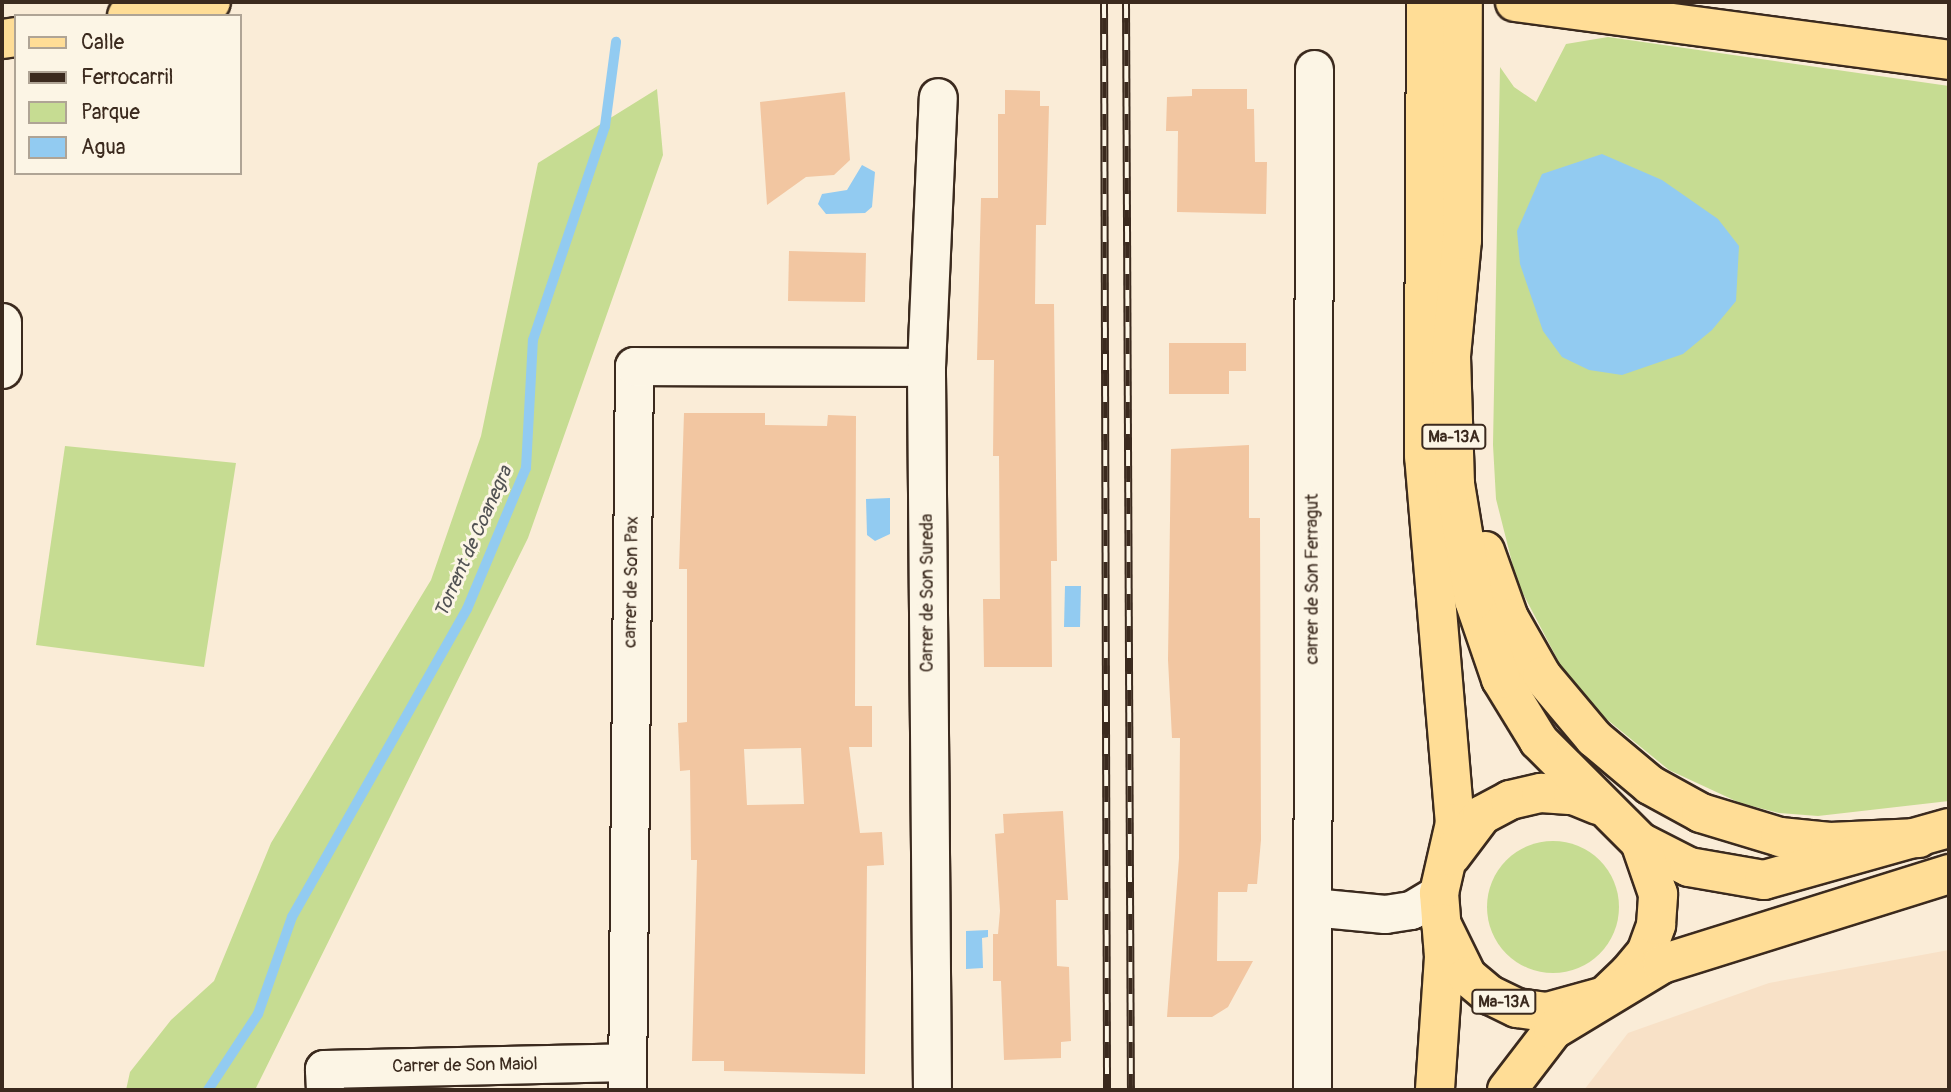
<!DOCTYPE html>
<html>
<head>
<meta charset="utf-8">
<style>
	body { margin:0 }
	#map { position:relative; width:1951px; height:1092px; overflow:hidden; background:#faecd7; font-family:Pangolin,sans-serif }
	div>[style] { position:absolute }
	.built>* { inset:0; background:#f8e1c7 }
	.green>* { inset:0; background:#c6dc92 }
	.round { border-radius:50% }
	.water>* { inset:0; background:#92cbf1 }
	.stream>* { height:10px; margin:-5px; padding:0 5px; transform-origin:5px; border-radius:5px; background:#92cbf1 }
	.building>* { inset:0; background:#f2c6a1 }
	.roads { filter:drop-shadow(2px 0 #3b2a1e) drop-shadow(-2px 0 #3b2a1e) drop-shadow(0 2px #3b2a1e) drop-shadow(0 -2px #3b2a1e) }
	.street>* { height:37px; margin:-18.5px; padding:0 18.5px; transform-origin:18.5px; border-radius:18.5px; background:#fcf5e5 }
	.primary>* { height:38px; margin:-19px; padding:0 19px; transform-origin:19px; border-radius:19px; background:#ffdd96 }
	.highway>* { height:38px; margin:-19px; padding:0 19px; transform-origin:19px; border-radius:19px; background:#ffdd96 }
	.rail>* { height:8px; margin-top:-4px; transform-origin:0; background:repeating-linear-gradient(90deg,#fcf5e5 0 16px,#3b2a1e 0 32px); box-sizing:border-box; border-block:2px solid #3b2a1e }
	span { translate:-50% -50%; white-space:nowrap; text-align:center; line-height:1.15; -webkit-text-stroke:6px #fcf5e5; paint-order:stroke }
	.shield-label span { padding:2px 5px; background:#fcf5e5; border:2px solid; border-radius:5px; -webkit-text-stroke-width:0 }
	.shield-label { font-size:16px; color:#3b2a1e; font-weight:700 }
	.street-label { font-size:18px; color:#3b2a1e }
	.water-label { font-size:19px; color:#515253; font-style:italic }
	.frame { position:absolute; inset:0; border:4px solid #3b2a1e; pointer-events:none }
	.legend { position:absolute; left:14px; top:14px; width:228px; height:161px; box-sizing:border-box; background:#fcf5e5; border:2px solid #afa495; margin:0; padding:9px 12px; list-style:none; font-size:21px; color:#3b2a1e }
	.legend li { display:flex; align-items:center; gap:14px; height:35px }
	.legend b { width:35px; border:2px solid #afa495 }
</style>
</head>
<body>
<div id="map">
	<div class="built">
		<div style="clip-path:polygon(1949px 950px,1949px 1090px,1584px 1090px,1628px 1033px,1769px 983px)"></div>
	</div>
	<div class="green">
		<div style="clip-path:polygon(1608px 37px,1949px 86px,1949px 801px,1818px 816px,1779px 813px,1740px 803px,1669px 770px,1599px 713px,1563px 670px,1517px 582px,1496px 499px,1493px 445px,1500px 67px,1514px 87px,1536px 102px,1566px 44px)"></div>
		<div style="clip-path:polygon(657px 89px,663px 155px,528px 538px,255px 1090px,126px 1090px,130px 1072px,171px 1020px,214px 981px,271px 843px,431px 580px,481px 436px,538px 163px)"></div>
		<div style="clip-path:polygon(65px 446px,236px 463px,204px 667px,36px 645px)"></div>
		<div class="round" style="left:1487px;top:841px;width:132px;height:132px"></div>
	</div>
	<div class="water">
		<div style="clip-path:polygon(1602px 154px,1662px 180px,1718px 219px,1739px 246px,1736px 301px,1712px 330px,1683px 354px,1622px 375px,1589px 370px,1562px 357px,1543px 331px,1520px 264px,1517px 231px,1542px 174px)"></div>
		<div style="clip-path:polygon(862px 165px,875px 172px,872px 207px,865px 213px,826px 214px,818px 204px,822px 194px,847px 190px)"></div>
		<div style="clip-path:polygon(890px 498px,890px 534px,875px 541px,867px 535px,866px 499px)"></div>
		<div style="clip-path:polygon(1065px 586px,1081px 586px,1080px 627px,1064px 627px)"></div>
		<div style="clip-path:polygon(988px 930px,988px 937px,982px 938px,983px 968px,966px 969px,966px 931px)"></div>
	</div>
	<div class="stream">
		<div style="left:208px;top:1090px;width:91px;rotate:-56.7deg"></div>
		<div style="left:258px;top:1014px;width:103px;rotate:-70.7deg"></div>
		<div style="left:292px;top:917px;width:354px;rotate:-60.4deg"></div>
		<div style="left:467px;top:609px;width:153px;rotate:-67.3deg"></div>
		<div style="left:526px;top:468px;width:128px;rotate:-86.9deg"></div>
		<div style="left:533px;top:340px;width:226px;rotate:-71.4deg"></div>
		<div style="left:605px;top:126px;width:85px;rotate:-82.5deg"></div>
	</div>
	<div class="building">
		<div style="clip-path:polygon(1192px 89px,1247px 89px,1247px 109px,1254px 109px,1255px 162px,1267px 162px,1266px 214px,1177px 212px,1178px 131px,1166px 131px,1167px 97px,1192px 96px)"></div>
		<div style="clip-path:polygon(1005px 90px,1040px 91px,1040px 106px,1049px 106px,1046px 225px,1036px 225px,1035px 304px,1054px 304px,1057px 561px,1051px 561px,1052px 667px,984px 667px,983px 599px,1000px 599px,999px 456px,993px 456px,994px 360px,977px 360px,981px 198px,998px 198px,998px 114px,1005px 114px)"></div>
		<div style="clip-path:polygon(845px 92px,850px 160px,834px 175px,806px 177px,767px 205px,760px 102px)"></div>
		<div style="clip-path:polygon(789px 251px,866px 253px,865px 302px,788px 301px)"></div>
		<div style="clip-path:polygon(1169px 343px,1246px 343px,1246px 371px,1229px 371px,1229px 394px,1169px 394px)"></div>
		<div style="clip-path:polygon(evenodd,684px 413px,765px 413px,765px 425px,827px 426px,828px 415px,856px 416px,855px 706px,872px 706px,872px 747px,849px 747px,860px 833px,882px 832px,884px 865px,867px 866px,865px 1074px,724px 1071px,724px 1061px,692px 1061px,697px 860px,691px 860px,690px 770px,680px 771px,678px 723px,687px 722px,687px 569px,679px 569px,684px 413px,801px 748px,804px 804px,747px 805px,744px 749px,801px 748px)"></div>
		<div style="clip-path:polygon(1249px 445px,1249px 518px,1260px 518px,1261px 840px,1257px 884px,1248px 884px,1247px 892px,1218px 892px,1217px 961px,1253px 961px,1228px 1007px,1212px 1017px,1167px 1017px,1179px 858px,1180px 738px,1172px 738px,1168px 660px,1171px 449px)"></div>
		<div style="clip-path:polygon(1063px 811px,1068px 900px,1056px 900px,1057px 966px,1069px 967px,1071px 1041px,1061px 1042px,1061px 1058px,1004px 1060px,1001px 981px,993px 981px,993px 934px,998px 934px,1000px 911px,995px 834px,1004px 833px,1003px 814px)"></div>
	</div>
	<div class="roads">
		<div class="street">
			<div style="left:2px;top:322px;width:47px;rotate:90deg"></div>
			<div style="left:1312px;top:907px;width:73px;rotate:5.5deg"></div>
			<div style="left:1385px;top:914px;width:26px;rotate:-9deg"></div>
			<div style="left:1411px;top:910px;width:33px;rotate:-31deg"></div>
			<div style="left:325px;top:1090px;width:21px;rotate:-93deg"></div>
			<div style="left:324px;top:1069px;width:303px;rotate:-1.3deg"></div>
			<div style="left:627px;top:1090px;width:724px;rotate:-89.45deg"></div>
			<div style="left:634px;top:366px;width:292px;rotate:0.2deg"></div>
			<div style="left:932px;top:1090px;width:723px;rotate:-90.48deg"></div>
			<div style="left:926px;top:367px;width:270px;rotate:-87.5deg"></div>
			<div style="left:1312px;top:1090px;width:1021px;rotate:-89.89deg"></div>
		</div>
		<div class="primary">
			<div style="left:1426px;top:2px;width:453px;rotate:90.3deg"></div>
			<div style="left:1424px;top:455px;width:369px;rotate:85.2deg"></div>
			<div style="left:1455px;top:823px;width:72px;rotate:102.9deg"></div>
			<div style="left:1439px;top:893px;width:64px;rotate:85.5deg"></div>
			<div style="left:1444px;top:957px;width:133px;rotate:93.9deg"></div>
			<div style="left:1485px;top:551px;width:71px;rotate:70.3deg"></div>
			<div style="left:1509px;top:618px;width:67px;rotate:60.4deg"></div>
			<div style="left:1542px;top:676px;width:81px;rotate:50deg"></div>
			<div style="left:1594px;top:738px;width:73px;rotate:40deg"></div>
			<div style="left:1650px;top:785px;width:58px;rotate:28.8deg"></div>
			<div style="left:1701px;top:813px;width:83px;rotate:16.9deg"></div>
			<div style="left:1780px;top:837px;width:50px;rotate:5.7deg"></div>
			<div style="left:1830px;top:842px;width:89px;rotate:-2.6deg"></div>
			<div style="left:1640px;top:842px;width:55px;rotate:27deg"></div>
			<div style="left:1689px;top:867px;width:76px;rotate:9.8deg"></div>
			<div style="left:1764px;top:880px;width:192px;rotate:-15.7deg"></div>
			<div style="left:1451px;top:856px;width:51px;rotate:-52.9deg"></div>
			<div style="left:1482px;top:815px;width:32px;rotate:-28deg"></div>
			<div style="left:1510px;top:800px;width:32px;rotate:-13deg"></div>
			<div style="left:1541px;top:793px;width:32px;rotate:4deg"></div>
			<div style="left:1573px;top:795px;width:27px;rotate:22deg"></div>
			<div style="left:1441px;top:923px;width:59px;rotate:63.9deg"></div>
			<div style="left:1467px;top:976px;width:30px;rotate:40deg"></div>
			<div style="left:1490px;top:995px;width:30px;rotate:26deg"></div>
			<div style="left:1517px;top:1008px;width:30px;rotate:8deg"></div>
			<div style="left:1547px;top:1012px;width:60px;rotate:-15.4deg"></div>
			<div style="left:1605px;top:996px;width:33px;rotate:-44deg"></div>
			<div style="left:1629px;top:973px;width:26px;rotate:-50deg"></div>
			<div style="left:1646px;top:953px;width:30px;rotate:-70deg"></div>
			<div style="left:1656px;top:925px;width:31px;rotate:-86deg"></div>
			<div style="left:1658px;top:894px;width:55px;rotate:-109.1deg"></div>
			<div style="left:1640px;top:842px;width:143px;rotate:-135deg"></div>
			<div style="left:1539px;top:741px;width:73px;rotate:-121.5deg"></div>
			<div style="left:1501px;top:679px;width:83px;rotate:-108.9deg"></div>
			<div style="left:1474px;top:600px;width:118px;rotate:-99.3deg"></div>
			<div style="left:1455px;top:484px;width:128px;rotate:-91.8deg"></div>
			<div style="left:1451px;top:356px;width:117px;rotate:-84.6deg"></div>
			<div style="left:1462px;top:240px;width:238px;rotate:-89.8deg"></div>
			<div style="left:1507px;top:1090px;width:76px;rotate:-52.5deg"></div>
			<div style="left:1553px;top:1030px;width:127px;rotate:-31.2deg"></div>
			<div style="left:1662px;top:964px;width:301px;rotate:-17.4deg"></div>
		</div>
		<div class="highway">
			<div style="left:1515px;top:2px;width:438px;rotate:7.6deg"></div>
			<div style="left:127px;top:16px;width:85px;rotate:-9.5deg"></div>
			<div style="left:2px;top:39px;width:14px;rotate:-8deg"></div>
		</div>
	</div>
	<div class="rail">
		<div style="left:1104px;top:2px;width:1088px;rotate:89.84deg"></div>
		<div style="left:1126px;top:2px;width:1088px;rotate:89.74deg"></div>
	</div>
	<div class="shield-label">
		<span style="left:1454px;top:437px">Ma-13A</span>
		<span style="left:1504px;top:1002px">Ma-13A</span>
	</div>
	<div class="street-label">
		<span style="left:1313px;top:579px;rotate:-90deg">carrer de Son Ferragut</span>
		<span style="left:632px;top:582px;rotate:-89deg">carrer de Son Pax</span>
		<span style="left:928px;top:593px;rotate:-90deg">Carrer de Son Sureda</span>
		<span style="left:465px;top:1066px;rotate:-1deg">Carrer de Son Maiol</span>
	</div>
	<div class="water-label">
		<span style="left:474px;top:542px;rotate:-66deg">Torrent de Coanegra</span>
	</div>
	<div class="frame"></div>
	<ul class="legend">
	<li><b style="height:9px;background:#ffdd96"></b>Calle</li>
	<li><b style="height:9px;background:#3b2a1e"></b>Ferrocarril</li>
	<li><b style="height:19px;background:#c6dc92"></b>Parque</li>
	<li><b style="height:19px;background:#92cbf1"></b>Agua</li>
	</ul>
</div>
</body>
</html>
